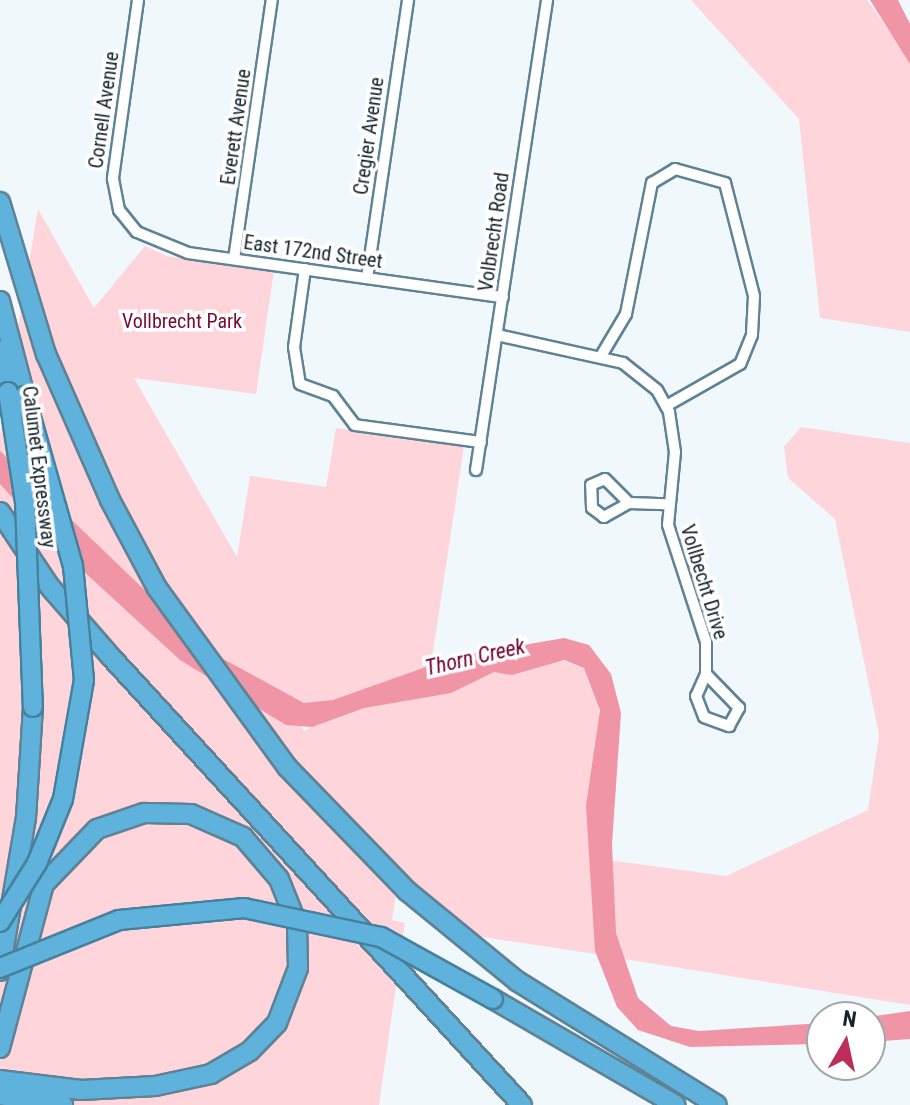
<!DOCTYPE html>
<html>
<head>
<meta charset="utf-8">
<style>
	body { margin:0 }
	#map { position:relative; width:910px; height:1105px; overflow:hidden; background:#f1f8fc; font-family:"Roboto Condensed",sans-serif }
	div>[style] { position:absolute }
	.green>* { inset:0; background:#fdd5db }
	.water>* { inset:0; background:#ef95a6 }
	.roads { filter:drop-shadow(2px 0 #5f8295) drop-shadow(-2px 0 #5f8295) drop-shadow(0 2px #5f8295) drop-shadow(0 -2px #5f8295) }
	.street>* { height:10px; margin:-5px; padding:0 5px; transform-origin:5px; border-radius:5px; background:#fff }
	.highway>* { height:18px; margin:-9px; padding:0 9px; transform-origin:9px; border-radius:9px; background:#5fb2db }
	.bridges { filter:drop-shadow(2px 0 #45809d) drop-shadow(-2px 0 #45809d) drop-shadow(0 2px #45809d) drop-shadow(0 -2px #45809d) }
	.highway-bridge>* { height:18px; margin:-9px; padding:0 9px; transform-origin:9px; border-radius:9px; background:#5fb2db }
	span { translate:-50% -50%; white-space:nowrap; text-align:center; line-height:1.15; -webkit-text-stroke:7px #fff; paint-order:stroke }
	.street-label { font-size:20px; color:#15232b }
	.park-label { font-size:20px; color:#780c33 }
	.water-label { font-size:22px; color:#71012d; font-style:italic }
	.north { position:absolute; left:806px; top:1001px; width:80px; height:80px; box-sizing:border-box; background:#fff; border:2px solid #a1a7aa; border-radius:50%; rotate:9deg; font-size:22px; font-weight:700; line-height:32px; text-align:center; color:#15232b }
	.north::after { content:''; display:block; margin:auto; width:28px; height:36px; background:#bc2d59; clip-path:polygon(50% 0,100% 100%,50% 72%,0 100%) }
</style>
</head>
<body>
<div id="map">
	<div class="green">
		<div style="clip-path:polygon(691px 0,867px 0,910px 60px,910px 332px,820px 318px,799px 119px)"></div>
		<div style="clip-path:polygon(38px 209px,94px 308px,145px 246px,167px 256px,274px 270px,256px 394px,134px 378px,237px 557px,250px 476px,326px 487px,336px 428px,464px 446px,428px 685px,304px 708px,282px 696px,304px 731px,352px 705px,551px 657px,584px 668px,599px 695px,602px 955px,476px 936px,400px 869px,392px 920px,405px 923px,379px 1105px,0 1105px,0 435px)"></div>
		<div style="clip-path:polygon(801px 427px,910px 443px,910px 1005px,612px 957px,601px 859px,726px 876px,868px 810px,879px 735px,835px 519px,788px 478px,784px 447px)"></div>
	</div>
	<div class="water">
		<div style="clip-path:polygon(870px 0,898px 0,910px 24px,910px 64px)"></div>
		<div style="clip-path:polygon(0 451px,207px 650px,304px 703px,333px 700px,454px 657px,564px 638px,589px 645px,611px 674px,621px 713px,612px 844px,616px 933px,638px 998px,671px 1026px,699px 1031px,822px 1023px,822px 1044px,690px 1047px,638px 1030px,617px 1007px,595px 951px,586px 806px,600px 710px,584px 668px,564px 660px,512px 675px,494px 672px,451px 693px,364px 708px,312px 727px,286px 725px,180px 660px,55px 545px,0 484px)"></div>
		<div style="clip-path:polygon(910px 1011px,910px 1039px,870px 1042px,868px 1017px)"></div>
	</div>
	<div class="roads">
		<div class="street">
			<div style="left:138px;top:0;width:181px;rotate:98deg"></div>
			<div style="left:113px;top:179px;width:32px;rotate:79deg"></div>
			<div style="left:119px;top:210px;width:28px;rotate:51deg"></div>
			<div style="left:137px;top:232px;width:55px;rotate:22.4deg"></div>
			<div style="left:188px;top:253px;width:318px;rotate:8deg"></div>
			<div style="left:234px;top:259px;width:262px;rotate:-81.7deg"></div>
			<div style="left:305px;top:269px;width:79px;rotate:98deg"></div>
			<div style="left:294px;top:347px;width:37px;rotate:81deg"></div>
			<div style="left:300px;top:384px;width:35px;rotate:20deg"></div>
			<div style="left:333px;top:396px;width:36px;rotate:53deg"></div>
			<div style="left:355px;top:425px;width:127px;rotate:7.7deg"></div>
			<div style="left:367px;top:278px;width:281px;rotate:-81.6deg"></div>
			<div style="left:497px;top:335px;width:129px;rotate:12.5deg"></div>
			<div style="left:623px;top:363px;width:43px;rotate:38.5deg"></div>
			<div style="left:657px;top:390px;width:25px;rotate:61deg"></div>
			<div style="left:669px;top:412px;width:40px;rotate:81.5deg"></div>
			<div style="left:675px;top:452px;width:73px;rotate:95.5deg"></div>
			<div style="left:668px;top:525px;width:123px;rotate:72deg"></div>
			<div style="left:706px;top:642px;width:32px;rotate:90deg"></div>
			<div style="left:706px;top:674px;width:24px;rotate:114deg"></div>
			<div style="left:696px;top:696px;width:22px;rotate:69deg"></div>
			<div style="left:704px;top:717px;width:27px;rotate:20deg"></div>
			<div style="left:729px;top:726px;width:21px;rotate:-61deg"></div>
			<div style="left:739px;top:708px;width:47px;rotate:-134.1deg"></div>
			<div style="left:601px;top:356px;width:49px;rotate:-59.2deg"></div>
			<div style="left:626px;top:314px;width:134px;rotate:-78.8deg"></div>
			<div style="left:652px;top:183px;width:27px;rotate:-31deg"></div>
			<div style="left:675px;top:169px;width:52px;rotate:15.6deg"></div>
			<div style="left:725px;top:183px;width:117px;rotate:75.6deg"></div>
			<div style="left:754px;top:296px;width:39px;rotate:93deg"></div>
			<div style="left:752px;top:335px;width:31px;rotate:112deg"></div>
			<div style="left:740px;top:364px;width:85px;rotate:150.4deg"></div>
			<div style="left:476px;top:470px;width:475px;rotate:-81.4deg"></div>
			<div style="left:629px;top:503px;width:29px;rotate:151deg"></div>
			<div style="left:604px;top:517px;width:15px;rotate:-143deg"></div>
			<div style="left:592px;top:508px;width:23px;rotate:-92deg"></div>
			<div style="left:591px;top:485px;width:15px;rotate:-23deg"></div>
			<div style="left:605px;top:479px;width:34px;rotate:45deg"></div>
			<div style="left:629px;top:503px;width:37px;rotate:2deg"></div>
		</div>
		<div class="highway">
			<div style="left:0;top:202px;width:159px;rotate:73.2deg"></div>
			<div style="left:46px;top:354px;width:159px;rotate:66.3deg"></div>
			<div style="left:110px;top:500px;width:100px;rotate:61.9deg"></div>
			<div style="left:157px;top:588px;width:221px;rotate:54deg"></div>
			<div style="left:287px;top:767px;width:173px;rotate:45.9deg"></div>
			<div style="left:407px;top:891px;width:142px;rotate:39.3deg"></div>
			<div style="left:517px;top:981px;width:235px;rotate:31.8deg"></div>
			<div style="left:0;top:301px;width:98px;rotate:75.3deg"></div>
			<div style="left:0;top:350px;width:43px;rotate:79.2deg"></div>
			<div style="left:0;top:512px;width:90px;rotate:56.3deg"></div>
			<div style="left:50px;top:587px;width:93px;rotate:48.9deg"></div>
			<div style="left:111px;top:657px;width:608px;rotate:47.47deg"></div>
			<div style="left:0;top:971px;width:155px;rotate:-80.4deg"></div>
			<div style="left:26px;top:818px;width:111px;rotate:-86.4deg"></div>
			<div style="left:493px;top:999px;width:211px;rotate:30.1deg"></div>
			<div style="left:0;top:1048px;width:170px;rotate:-75deg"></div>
			<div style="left:44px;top:884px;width:76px;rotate:-46.1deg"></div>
			<div style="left:97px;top:829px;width:50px;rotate:-18.8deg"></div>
			<div style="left:144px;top:813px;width:47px;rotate:1.2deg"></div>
			<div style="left:191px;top:814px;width:57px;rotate:23.9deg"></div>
			<div style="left:243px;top:837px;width:55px;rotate:49.4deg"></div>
			<div style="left:279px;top:879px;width:48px;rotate:68.2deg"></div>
			<div style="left:297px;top:924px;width:44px;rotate:88.7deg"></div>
			<div style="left:298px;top:968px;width:59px;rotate:110.9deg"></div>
			<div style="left:277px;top:1023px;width:39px;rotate:134deg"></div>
			<div style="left:250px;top:1051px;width:45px;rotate:149.5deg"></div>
			<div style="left:211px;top:1074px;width:57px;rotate:167.9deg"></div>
			<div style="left:155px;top:1086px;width:74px;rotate:176.9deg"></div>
			<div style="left:81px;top:1090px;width:82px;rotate:-173deg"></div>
			<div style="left:0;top:1095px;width:64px;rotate:9deg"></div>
		</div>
	</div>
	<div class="bridges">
		<div class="highway-bridge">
			<div style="left:8px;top:392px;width:111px;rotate:81.2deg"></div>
			<div style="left:25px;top:502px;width:205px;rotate:87.8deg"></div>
			<div style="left:0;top:922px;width:70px;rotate:-57.9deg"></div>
			<div style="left:37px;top:863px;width:69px;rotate:-67.9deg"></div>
			<div style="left:63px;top:799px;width:121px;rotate:-80deg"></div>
			<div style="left:84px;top:680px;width:115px;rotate:-95.5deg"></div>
			<div style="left:73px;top:566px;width:177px;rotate:-105.8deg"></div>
			<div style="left:0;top:968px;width:128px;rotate:-22deg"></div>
			<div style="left:119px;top:920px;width:126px;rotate:-5.5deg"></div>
			<div style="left:244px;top:908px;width:140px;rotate:12deg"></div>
			<div style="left:381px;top:937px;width:128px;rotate:29deg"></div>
		</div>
	</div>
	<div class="street-label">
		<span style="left:104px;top:110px;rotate:-82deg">Cornell Avenue</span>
		<span style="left:236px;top:127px;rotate:-82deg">Everett Avenue</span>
		<span style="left:369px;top:136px;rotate:-82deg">Cregier Avenue</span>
		<span style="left:494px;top:232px;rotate:-82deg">Volbrecht Road</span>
		<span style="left:313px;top:252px;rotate:8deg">East 172nd Street</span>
		<span style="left:39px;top:467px;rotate:83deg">Calumet Expressway</span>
		<span style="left:704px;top:582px;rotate:73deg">Vollbecht Drive</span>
	</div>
	<div class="park-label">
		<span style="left:182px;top:321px">Vollbrecht Park</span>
	</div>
	<div class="water-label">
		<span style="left:475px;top:657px;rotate:-13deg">Thorn Creek</span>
	</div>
	<div class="north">N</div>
</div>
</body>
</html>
